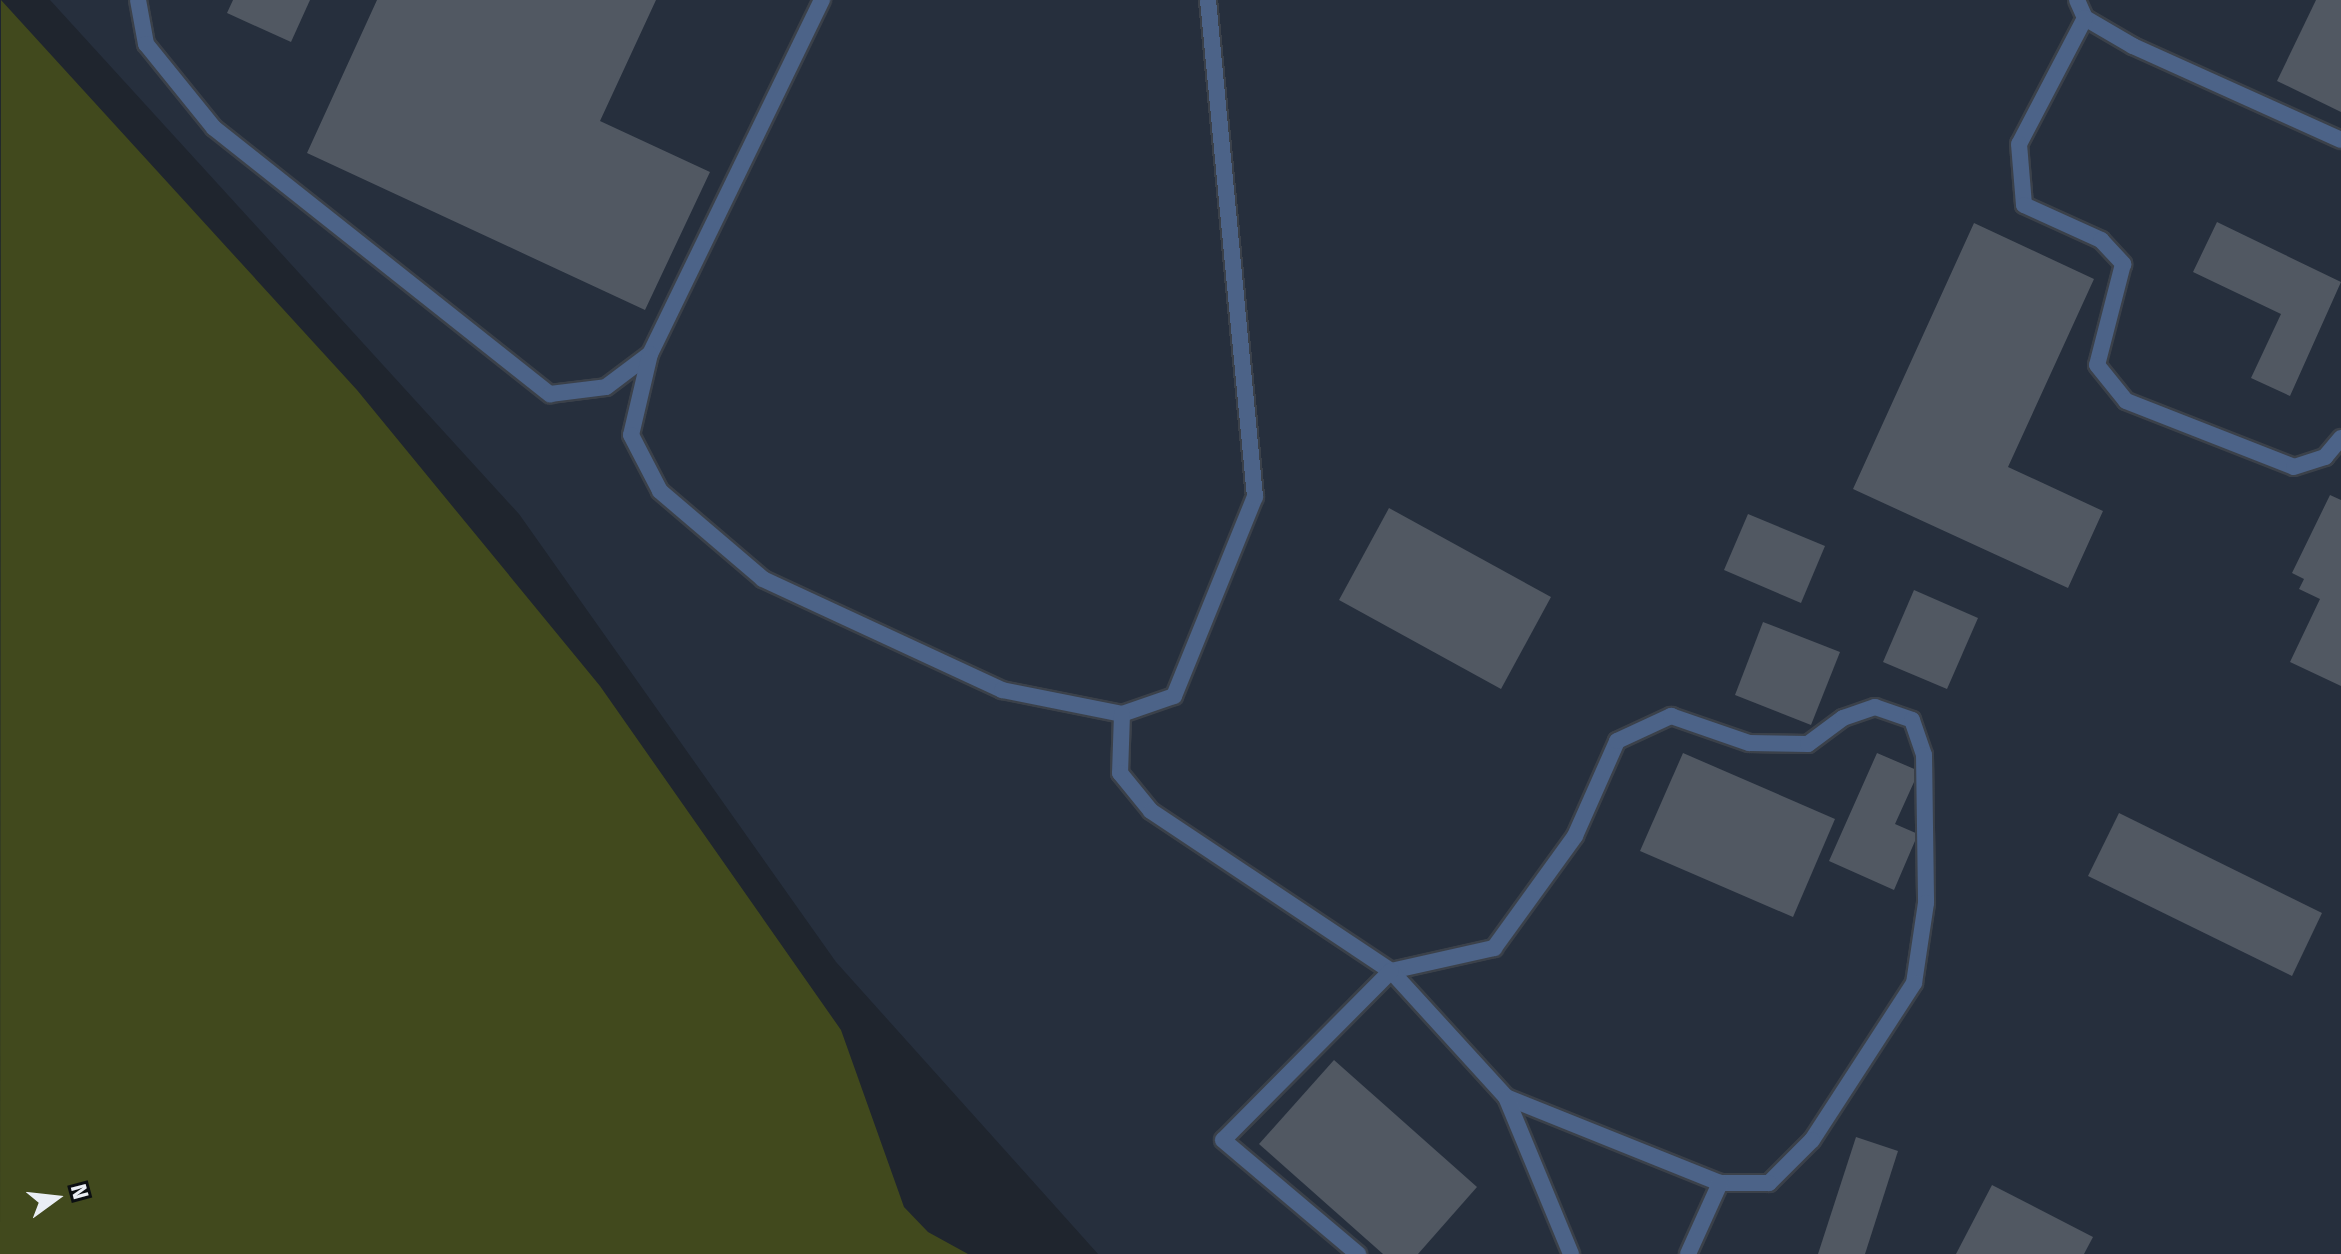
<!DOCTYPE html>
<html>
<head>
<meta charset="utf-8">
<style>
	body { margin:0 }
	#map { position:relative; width:2341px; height:1254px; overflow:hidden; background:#1f252e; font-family:"Fira Sans",sans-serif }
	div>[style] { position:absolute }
	.built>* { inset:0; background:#262f3d }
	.green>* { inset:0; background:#41491d }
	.building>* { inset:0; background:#515862 }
	.roads { filter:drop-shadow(2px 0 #3b414a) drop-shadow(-2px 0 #3b414a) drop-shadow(0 2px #3b414a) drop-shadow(0 -2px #3b414a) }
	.lane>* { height:16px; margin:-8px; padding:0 8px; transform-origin:8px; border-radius:8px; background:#4c6388 }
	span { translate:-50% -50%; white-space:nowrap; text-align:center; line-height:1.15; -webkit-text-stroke:6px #0b0e12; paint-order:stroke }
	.north { position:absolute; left:16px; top:1158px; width:80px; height:80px; -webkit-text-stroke:6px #0b0e12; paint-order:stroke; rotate:75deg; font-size:22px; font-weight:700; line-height:32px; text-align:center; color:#eaeef5 }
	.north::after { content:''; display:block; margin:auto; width:28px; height:36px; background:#eaeef5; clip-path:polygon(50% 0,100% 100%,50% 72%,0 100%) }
</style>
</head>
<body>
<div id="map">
	<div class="built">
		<div style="clip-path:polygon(50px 0,2341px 0,2341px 1254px,1098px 1254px,836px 962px,519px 514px)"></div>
	</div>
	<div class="green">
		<div style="clip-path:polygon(1px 0,357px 390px,600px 686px,841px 1030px,904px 1207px,928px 1232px,968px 1254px,0 1254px)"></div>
	</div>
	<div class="building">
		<div style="clip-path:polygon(233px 0,310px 0,291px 42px,227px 13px)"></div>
		<div style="clip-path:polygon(377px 0,656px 0,600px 121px,710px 172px,645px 310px,307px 153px)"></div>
		<div style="clip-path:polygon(2316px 0,2341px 0,2341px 112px,2277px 81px)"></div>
		<div style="clip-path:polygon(2217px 222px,2341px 282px,2290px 396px,2251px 378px,2281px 314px,2193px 272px)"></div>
		<div style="clip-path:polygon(1974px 223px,2094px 279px,2008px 467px,2103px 511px,2068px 588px,1853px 489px)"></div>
		<div style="clip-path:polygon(2330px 495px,2341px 500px,2341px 686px,2290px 662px,2320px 599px,2299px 589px,2304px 579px,2292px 573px)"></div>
		<div style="clip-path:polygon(1389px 508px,1551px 597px,1501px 689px,1339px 600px)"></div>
		<div style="clip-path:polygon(1748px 514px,1825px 546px,1801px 603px,1724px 570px)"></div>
		<div style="clip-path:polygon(1914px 590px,1978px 618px,1947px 689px,1883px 662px)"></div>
		<div style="clip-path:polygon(1763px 622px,1840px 652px,1811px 725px,1735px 695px)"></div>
		<div style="clip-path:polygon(1683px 753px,1835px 819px,1793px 917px,1640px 851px)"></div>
		<div style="clip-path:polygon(1877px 753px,1919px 771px,1895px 824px,1918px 834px,1894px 890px,1829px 861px)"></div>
		<div style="clip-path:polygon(2119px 813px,2322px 913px,2292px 976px,2088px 876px)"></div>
		<div style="clip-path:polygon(1334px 1060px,1477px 1187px,1418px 1254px,1383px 1254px,1259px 1144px)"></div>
		<div style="clip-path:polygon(1856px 1137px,1898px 1151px,1865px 1254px,1818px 1254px)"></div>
		<div style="clip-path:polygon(1992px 1185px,2093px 1237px,2084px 1254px,1956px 1254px)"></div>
	</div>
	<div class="roads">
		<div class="lane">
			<div style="left:138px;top:0;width:45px;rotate:79.7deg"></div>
			<div style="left:146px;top:44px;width:108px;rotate:51deg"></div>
			<div style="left:214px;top:128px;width:429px;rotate:38.4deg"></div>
			<div style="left:550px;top:394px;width:56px;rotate:-7.1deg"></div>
			<div style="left:606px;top:387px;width:55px;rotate:-36.9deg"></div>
			<div style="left:650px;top:354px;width:394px;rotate:-64.1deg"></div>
			<div style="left:2077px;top:0;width:20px;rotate:66deg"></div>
			<div style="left:2085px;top:18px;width:56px;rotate:30.3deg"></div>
			<div style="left:2133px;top:46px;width:228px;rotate:24.3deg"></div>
			<div style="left:2085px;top:18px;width:142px;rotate:117.6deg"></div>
			<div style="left:2019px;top:144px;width:61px;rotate:85.3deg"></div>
			<div style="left:2024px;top:205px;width:85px;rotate:24.4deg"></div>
			<div style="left:2101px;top:240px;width:33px;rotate:47deg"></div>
			<div style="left:2123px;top:264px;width:104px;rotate:104.4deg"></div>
			<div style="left:2097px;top:365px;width:46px;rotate:51.1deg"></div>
			<div style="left:2126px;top:401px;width:180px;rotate:21.4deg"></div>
			<div style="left:2294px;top:467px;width:33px;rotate:-18deg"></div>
			<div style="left:2325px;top:457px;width:25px;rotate:-50deg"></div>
			<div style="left:650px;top:354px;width:83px;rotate:103.2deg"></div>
			<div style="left:631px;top:435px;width:63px;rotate:62.6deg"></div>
			<div style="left:660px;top:491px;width:135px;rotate:40.5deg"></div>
			<div style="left:763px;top:579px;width:264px;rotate:24.9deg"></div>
			<div style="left:1002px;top:690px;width:122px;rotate:11.3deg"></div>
			<div style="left:1122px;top:714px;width:55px;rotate:-19.1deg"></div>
			<div style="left:1174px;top:696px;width:215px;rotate:-67.9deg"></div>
			<div style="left:1255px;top:497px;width:499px;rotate:-95.4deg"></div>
			<div style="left:1122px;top:714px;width:59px;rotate:91.9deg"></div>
			<div style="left:1120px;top:773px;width:49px;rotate:50.8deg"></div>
			<div style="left:1151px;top:811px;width:288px;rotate:33.7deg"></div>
			<div style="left:1391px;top:971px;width:106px;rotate:-12.6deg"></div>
			<div style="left:1494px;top:948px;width:138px;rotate:-54.1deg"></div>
			<div style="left:1575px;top:836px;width:104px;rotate:-66.1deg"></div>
			<div style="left:1617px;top:741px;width:60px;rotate:-24.8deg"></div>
			<div style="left:1671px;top:716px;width:83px;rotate:19.1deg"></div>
			<div style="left:1749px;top:743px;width:59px;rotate:1deg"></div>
			<div style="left:1808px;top:744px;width:44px;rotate:-36.6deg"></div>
			<div style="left:1843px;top:718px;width:34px;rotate:-19deg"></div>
			<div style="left:1875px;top:707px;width:39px;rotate:19deg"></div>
			<div style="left:1912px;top:720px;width:37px;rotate:71deg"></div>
			<div style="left:1924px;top:755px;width:148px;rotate:89.2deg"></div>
			<div style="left:1926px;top:903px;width:81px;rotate:98.5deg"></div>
			<div style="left:1914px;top:983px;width:187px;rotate:123deg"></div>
			<div style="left:1812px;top:1140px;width:61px;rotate:135deg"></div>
			<div style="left:1769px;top:1183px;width:49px;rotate:180deg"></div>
			<div style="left:1720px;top:1183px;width:231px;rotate:-158.1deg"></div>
			<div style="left:1506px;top:1097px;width:171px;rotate:-132.4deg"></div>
			<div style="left:1391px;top:971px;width:238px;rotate:134.8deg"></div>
			<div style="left:1223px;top:1140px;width:177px;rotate:40.2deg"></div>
			<div style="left:1506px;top:1097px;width:170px;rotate:67.5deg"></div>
			<div style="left:1688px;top:1254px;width:78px;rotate:-65.7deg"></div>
		</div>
	</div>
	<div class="north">N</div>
</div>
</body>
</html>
